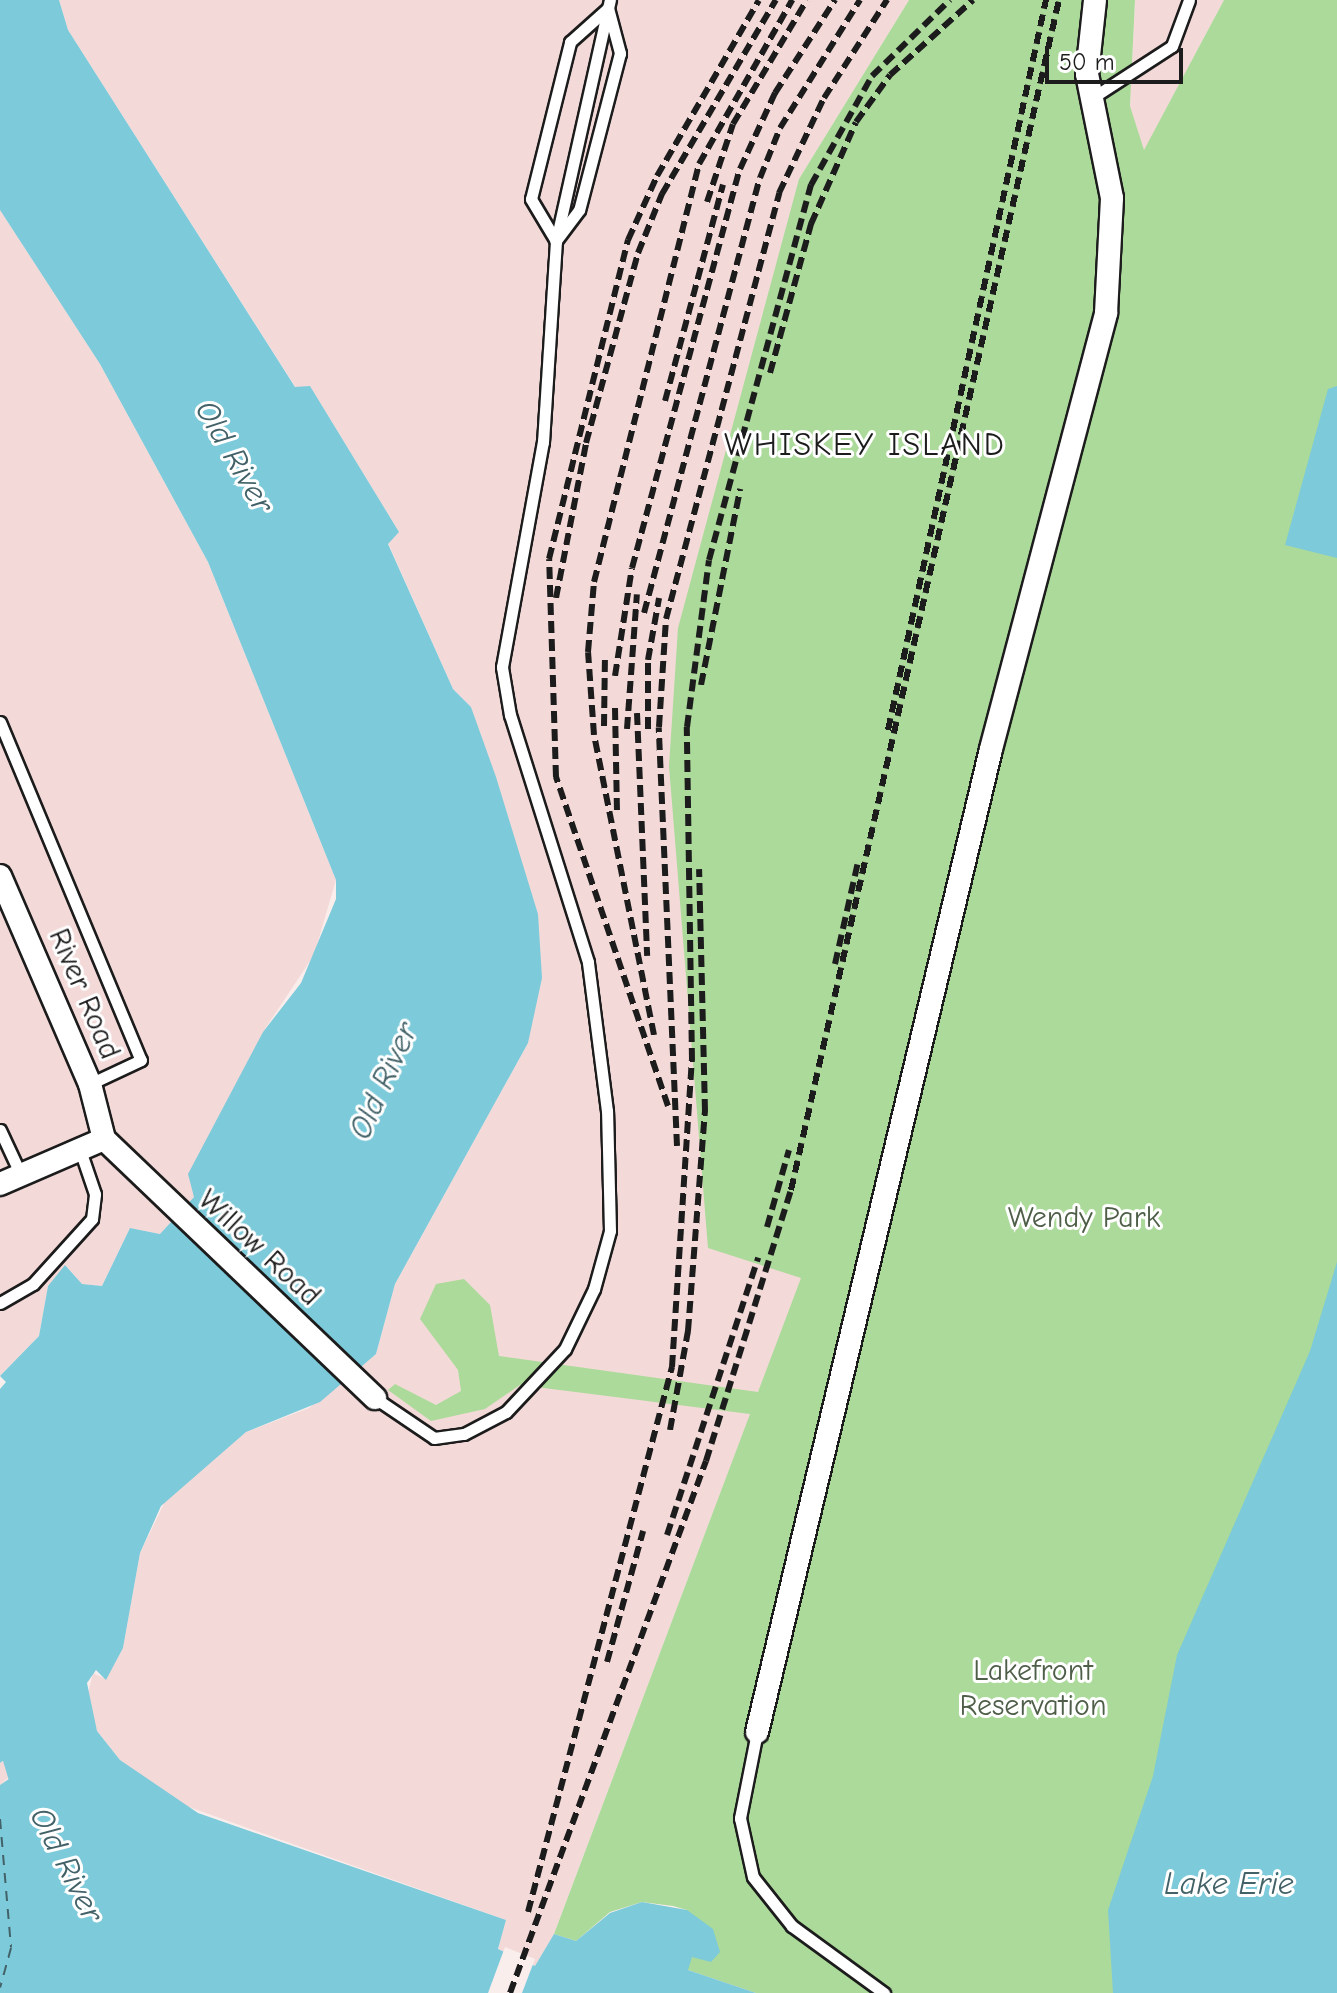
<!DOCTYPE html>
<html>
<head>
<meta charset="utf-8">
<style>
	body { margin:0 }
	#map { position:relative; width:1337px; height:1993px; overflow:hidden; background:#faeeed; font-family:"Comic Neue",sans-serif }
	div>[style] { position:absolute }
	.built>* { inset:0; background:#f3dad8 }
	.green>* { inset:0; background:#abda9a }
	.water>* { inset:0; background:#7ccada }
	.pier>* { inset:0; background:#faeeed }
	.river>* { height:34px; margin:-17px; padding:0 17px; transform-origin:17px; border-radius:17px; background:#7ccada }
	.ferry>* { height:2px; margin-top:-1px; transform-origin:0; background:repeating-linear-gradient(90deg,#426268 0 10px,transparent 0 18px) }
	.roads { filter:drop-shadow(2px 0 #1c1c1c) drop-shadow(-2px 0 #1c1c1c) drop-shadow(0 2px #1c1c1c) drop-shadow(0 -2px #1c1c1c) }
	.service>* { height:11px; margin:-5.5px; padding:0 5.5px; transform-origin:5.5px; border-radius:5.5px; background:#fff }
	.minor>* { height:22px; margin:-11px; padding:0 11px; transform-origin:11px; border-radius:11px; background:#fff }
	.rail>* { height:6px; margin-top:-3px; transform-origin:0; background:repeating-linear-gradient(90deg,#1c1c1c 0 12px,transparent 0 18px) }
	span { translate:-50% -50%; white-space:nowrap; text-align:center; line-height:1.15; -webkit-text-stroke:6px #fff; paint-order:stroke }
	.street-label { font-size:30px; color:#1c1c1c }
	.park-label { font-size:30px; color:#4e5e48 }
	.neighbourhood-label { font-size:32px; color:#1c1c1c; letter-spacing:2px }
	.water-label { font-size:32px; color:#426268; font-style:italic }
	.scale { position:absolute; left:1045px; top:48px; width:138px; height:36px; box-sizing:border-box; border:4px solid #1c1c1c; border-top:0; padding-left:10px; font-size:24px; line-height:28px; white-space:nowrap; color:#1c1c1c; -webkit-text-stroke:6px #fff; paint-order:stroke }
</style>
</head>
<body>
<div id="map">
	<div class="built">
		<div style="clip-path:polygon(59px 0,909px 0,799px 179px,802px 1277px,554px 1934px,535px 1966px,498px 1949px,506px 1920px,175px 1802px,120px 1760px,97px 1731px,87px 1697px,93px 1673px,106px 1679px,123px 1648px,140px 1553px,169px 1493px,246px 1432px,309px 1408px,376px 1354px,395px 1284px,528px 1043px,538px 914px,471px 707px,453px 689px,388px 543px,399px 532px,310px 386px,296px 388px,68px 30px)"></div>
		<div style="clip-path:polygon(1135px 0,1224px 0,1144px 151px,1130px 107px)"></div>
		<div style="clip-path:polygon(0 210px,100px 364px,208px 562px,336px 880px,314px 955px,263px 1032px,194px 1197px,160px 1234px,130px 1228px,102px 1286px,82px 1284px,66px 1266px,48px 1286px,39px 1336px,0 1376px)"></div>
		<div style="clip-path:polygon(23px 1748px,33px 1763px,0 1785px,0 1763px)"></div>
	</div>
	<div class="green">
		<div style="clip-path:polygon(909px 0,1135px 0,1130px 106px,1144px 150px,1224px 0,1337px 0,1337px 1993px,756px 1993px,688px 1970px,687px 1910px,673px 1906px,642px 1902px,610px 1912px,576px 1941px,554px 1934px,750px 1414px,520px 1385px,485px 1409px,431px 1421px,388px 1390px,395px 1384px,436px 1405px,461px 1391px,458px 1370px,420px 1319px,436px 1284px,464px 1279px,490px 1305px,499px 1356px,758px 1392px,801px 1278px,708px 1248px,669px 766px,678px 628px,799px 179px)"></div>
	</div>
	<div class="water">
		<div style="clip-path:polygon(0 0,59px 0,68px 30px,295px 387px,310px 386px,399px 532px,388px 544px,453px 689px,471px 707px,496px 777px,538px 914px,542px 978px,528px 1043px,395px 1284px,376px 1354px,320px 1402px,246px 1432px,161px 1506px,140px 1553px,123px 1648px,106px 1680px,96px 1670px,87px 1683px,97px 1731px,120px 1760px,198px 1813px,506px 1920px,498px 1949px,535px 1966px,554px 1934px,576px 1941px,610px 1913px,642px 1902px,687px 1910px,713px 1929px,720px 1952px,711px 1962px,692px 1957px,688px 1970px,756px 1993px,0 1993px,0 1785px,33px 1763px,23px 1748px,0 1763px,0 1389px,6px 1382px,0 1376px,39px 1336px,48px 1286px,65px 1265px,82px 1284px,102px 1286px,130px 1228px,160px 1234px,194px 1197px,188px 1174px,263px 1032px,301px 983px,336px 899px,336px 880px,208px 562px,100px 364px,0 210px)"></div>
		<div style="clip-path:polygon(1337px 386px,1337px 558px,1285px 545px,1328px 389px)"></div>
		<div style="clip-path:polygon(1337px 1262px,1337px 1993px,1113px 1993px,1108px 1910px,1153px 1776px,1177px 1655px,1310px 1351px)"></div>
	</div>
	<div class="pier">
		<div style="clip-path:polygon(23px 1748px,33px 1763px,0 1784px,28px 1762px,22px 1753px,0 1763px)"></div>
		<div style="clip-path:polygon(505px 1947px,535px 1959px,522px 1993px,488px 1993px)"></div>
	</div>
	<div class="river">
		<div style="left:5px;top:1709px;width:107px;rotate:73.1deg"></div>
	</div>
	<div class="ferry">
		<div style="left:0;top:1819px;width:129px;rotate:85.1deg"></div>
		<div style="left:11px;top:1948px;width:41px;rotate:105.4deg"></div>
	</div>
	<div class="roads">
		<div class="service">
			<div style="left:608px;top:8px;width:47px;rotate:75.1deg"></div>
			<div style="left:620px;top:53px;width:162px;rotate:104.6deg"></div>
			<div style="left:579px;top:210px;width:39px;rotate:127deg"></div>
			<div style="left:556px;top:241px;width:49px;rotate:-120.8deg"></div>
			<div style="left:531px;top:199px;width:162px;rotate:-76deg"></div>
			<div style="left:570px;top:42px;width:51px;rotate:-41.8deg"></div>
			<div style="left:1092px;top:98px;width:95px;rotate:-33deg"></div>
			<div style="left:1172px;top:46px;width:49px;rotate:-69.7deg"></div>
			<div style="left:0;top:722px;width:366px;rotate:67.4deg"></div>
			<div style="left:141px;top:1060px;width:56px;rotate:154.8deg"></div>
			<div style="left:0;top:1130px;width:50px;rotate:65deg"></div>
			<div style="left:0;top:1303px;width:38px;rotate:-30deg"></div>
			<div style="left:33px;top:1284px;width:88px;rotate:-47.8deg"></div>
			<div style="left:92px;top:1219px;width:25px;rotate:-83deg"></div>
			<div style="left:95px;top:1194px;width:46px;rotate:-108.8deg"></div>
			<div style="left:375px;top:1398px;width:71px;rotate:34.1deg"></div>
			<div style="left:434px;top:1438px;width:30px;rotate:-8deg"></div>
			<div style="left:464px;top:1434px;width:47px;rotate:-27.6deg"></div>
			<div style="left:506px;top:1412px;width:86px;rotate:-46.9deg"></div>
			<div style="left:565px;top:1349px;width:67px;rotate:-64.2deg"></div>
			<div style="left:594px;top:1289px;width:60px;rotate:-74.6deg"></div>
			<div style="left:610px;top:1231px;width:120px;rotate:-91.4deg"></div>
			<div style="left:607px;top:1111px;width:150px;rotate:-97.3deg"></div>
			<div style="left:588px;top:962px;width:259px;rotate:-107.5deg"></div>
			<div style="left:510px;top:715px;width:49px;rotate:-99.5deg"></div>
			<div style="left:502px;top:667px;width:229px;rotate:-79.7deg"></div>
			<div style="left:543px;top:442px;width:201px;rotate:-86.3deg"></div>
			<div style="left:556px;top:241px;width:247px;rotate:-77.4deg"></div>
			<div style="left:757px;top:1732px;width:88px;rotate:101.2deg"></div>
			<div style="left:740px;top:1818px;width:60px;rotate:77.6deg"></div>
			<div style="left:753px;top:1877px;width:63px;rotate:51.5deg"></div>
			<div style="left:792px;top:1926px;width:114px;rotate:36.1deg"></div>
		</div>
		<div class="minor">
			<div style="left:0;top:876px;width:227px;rotate:66.6deg"></div>
			<div style="left:90px;top:1084px;width:57px;rotate:75.7deg"></div>
			<div style="left:104px;top:1139px;width:375px;rotate:43.7deg"></div>
			<div style="left:0;top:1184px;width:113px;rotate:-23.4deg"></div>
			<div style="left:757px;top:1732px;width:1010px;rotate:-76.61deg"></div>
			<div style="left:991px;top:749px;width:451px;rotate:-75.2deg"></div>
			<div style="left:1106px;top:313px;width:115px;rotate:-87deg"></div>
			<div style="left:1112px;top:198px;width:126px;rotate:-101.4deg"></div>
			<div style="left:1087px;top:74px;width:74px;rotate:-83.8deg"></div>
		</div>
	</div>
	<div class="rail">
		<div style="left:707px;top:202px;width:82px;rotate:-71.6deg"></div>
		<div style="left:733px;top:124px;width:144px;rotate:-59.2deg"></div>
		<div style="left:770px;top:373px;width:155px;rotate:-74.6deg"></div>
		<div style="left:811px;top:224px;width:111px;rotate:-66.2deg"></div>
		<div style="left:856px;top:122px;width:58px;rotate:-54.1deg"></div>
		<div style="left:890px;top:75px;width:112px;rotate:-42.1deg"></div>
		<div style="left:665px;top:401px;width:224px;rotate:-75deg"></div>
		<div style="left:556px;top:598px;width:158px;rotate:-79deg"></div>
		<div style="left:586px;top:443px;width:197px;rotate:-74.7deg"></div>
		<div style="left:638px;top:253px;width:64px;rotate:-67.9deg"></div>
		<div style="left:662px;top:194px;width:225px;rotate:-59.6deg"></div>
		<div style="left:644px;top:613px;width:450px;rotate:-75.1deg"></div>
		<div style="left:760px;top:178px;width:54px;rotate:-68.2deg"></div>
		<div style="left:780px;top:128px;width:151px;rotate:-58deg"></div>
		<div style="left:615px;top:676px;width:109px;rotate:-81.1deg"></div>
		<div style="left:632px;top:568px;width:413px;rotate:-74.9deg"></div>
		<div style="left:740px;top:169px;width:84px;rotate:-65.3deg"></div>
		<div style="left:775px;top:93px;width:111px;rotate:-57.2deg"></div>
		<div style="left:701px;top:685px;width:200px;rotate:-78.7deg"></div>
		<div style="left:615px;top:708px;width:104px;rotate:88.9deg"></div>
		<div style="left:637px;top:713px;width:243px;rotate:87.6deg"></div>
		<div style="left:604px;top:726px;width:68px;rotate:-89.2deg"></div>
		<div style="left:627px;top:729px;width:135px;rotate:-85.8deg"></div>
		<div style="left:648px;top:729px;width:69px;rotate:-90deg"></div>
		<div style="left:648px;top:660px;width:63px;rotate:-79.9deg"></div>
		<div style="left:888px;top:730px;width:747px;rotate:-77.79deg"></div>
		<div style="left:835px;top:964px;width:105px;rotate:-77.3deg"></div>
		<div style="left:654px;top:1035px;width:306px;rotate:-101.3deg"></div>
		<div style="left:594px;top:735px;width:83px;rotate:-94.1deg"></div>
		<div style="left:588px;top:652px;width:70px;rotate:-85.1deg"></div>
		<div style="left:594px;top:582px;width:431px;rotate:-75.9deg"></div>
		<div style="left:699px;top:164px;width:189px;rotate:-60.4deg"></div>
		<div style="left:668px;top:1106px;width:348px;rotate:-108.8deg"></div>
		<div style="left:556px;top:777px;width:218px;rotate:-91.8deg"></div>
		<div style="left:549px;top:559px;width:329px;rotate:-76.1deg"></div>
		<div style="left:628px;top:240px;width:70px;rotate:-65.6deg"></div>
		<div style="left:657px;top:176px;width:203px;rotate:-59.9deg"></div>
		<div style="left:677px;top:1146px;width:419px;rotate:-92.5deg"></div>
		<div style="left:659px;top:727px;width:108px;rotate:-86.3deg"></div>
		<div style="left:666px;top:619px;width:441px;rotate:-75.1deg"></div>
		<div style="left:779px;top:193px;width:105px;rotate:-64.7deg"></div>
		<div style="left:824px;top:98px;width:117px;rotate:-57.3deg"></div>
		<div style="left:767px;top:1227px;width:80px;rotate:-74.1deg"></div>
		<div style="left:670px;top:1430px;width:101px;rotate:-79.7deg"></div>
		<div style="left:688px;top:1331px;width:221px;rotate:-85.6deg"></div>
		<div style="left:705px;top:1111px;width:242px;rotate:-91.4deg"></div>
		<div style="left:667px;top:1535px;width:292px;rotate:-71.8deg"></div>
		<div style="left:607px;top:1662px;width:136px;rotate:-74.6deg"></div>
		<div style="left:528px;top:1912px;width:564px;rotate:-75.2deg"></div>
		<div style="left:672px;top:1367px;width:308px;rotate:-86.3deg"></div>
		<div style="left:692px;top:1060px;width:333px;rotate:-90.9deg"></div>
		<div style="left:687px;top:727px;width:168px;rotate:-82.5deg"></div>
		<div style="left:709px;top:560px;width:389px;rotate:-74.8deg"></div>
		<div style="left:811px;top:185px;width:125px;rotate:-60.8deg"></div>
		<div style="left:872px;top:76px;width:109px;rotate:-44.3deg"></div>
		<div style="left:510px;top:1993px;width:567px;rotate:-69.78deg"></div>
		<div style="left:706px;top:1461px;width:284px;rotate:-72.6deg"></div>
		<div style="left:791px;top:1190px;width:1220px;rotate:-77.31deg"></div>
	</div>
	<div class="street-label">
		<span style="left:84px;top:994px;rotate:67deg">River Road</span>
		<span style="left:259px;top:1248px;rotate:43deg">Willow Road</span>
	</div>
	<div class="park-label">
		<span style="left:1084px;top:1218px">Wendy Park</span>
		<span style="left:1033px;top:1688px">Lakefront<br>Reservation</span>
	</div>
	<div class="neighbourhood-label">
		<span style="left:865px;top:445px">WHISKEY ISLAND</span>
	</div>
	<div class="water-label">
		<span style="left:234px;top:457px;rotate:60deg">Old River</span>
		<span style="left:384px;top:1081px;rotate:-66deg">Old River</span>
		<span style="left:66px;top:1865px;rotate:63deg">Old River</span>
		<span style="left:1229px;top:1884px">Lake Erie</span>
	</div>
	<div class="scale">50 m</div>
</div>
</body>
</html>
